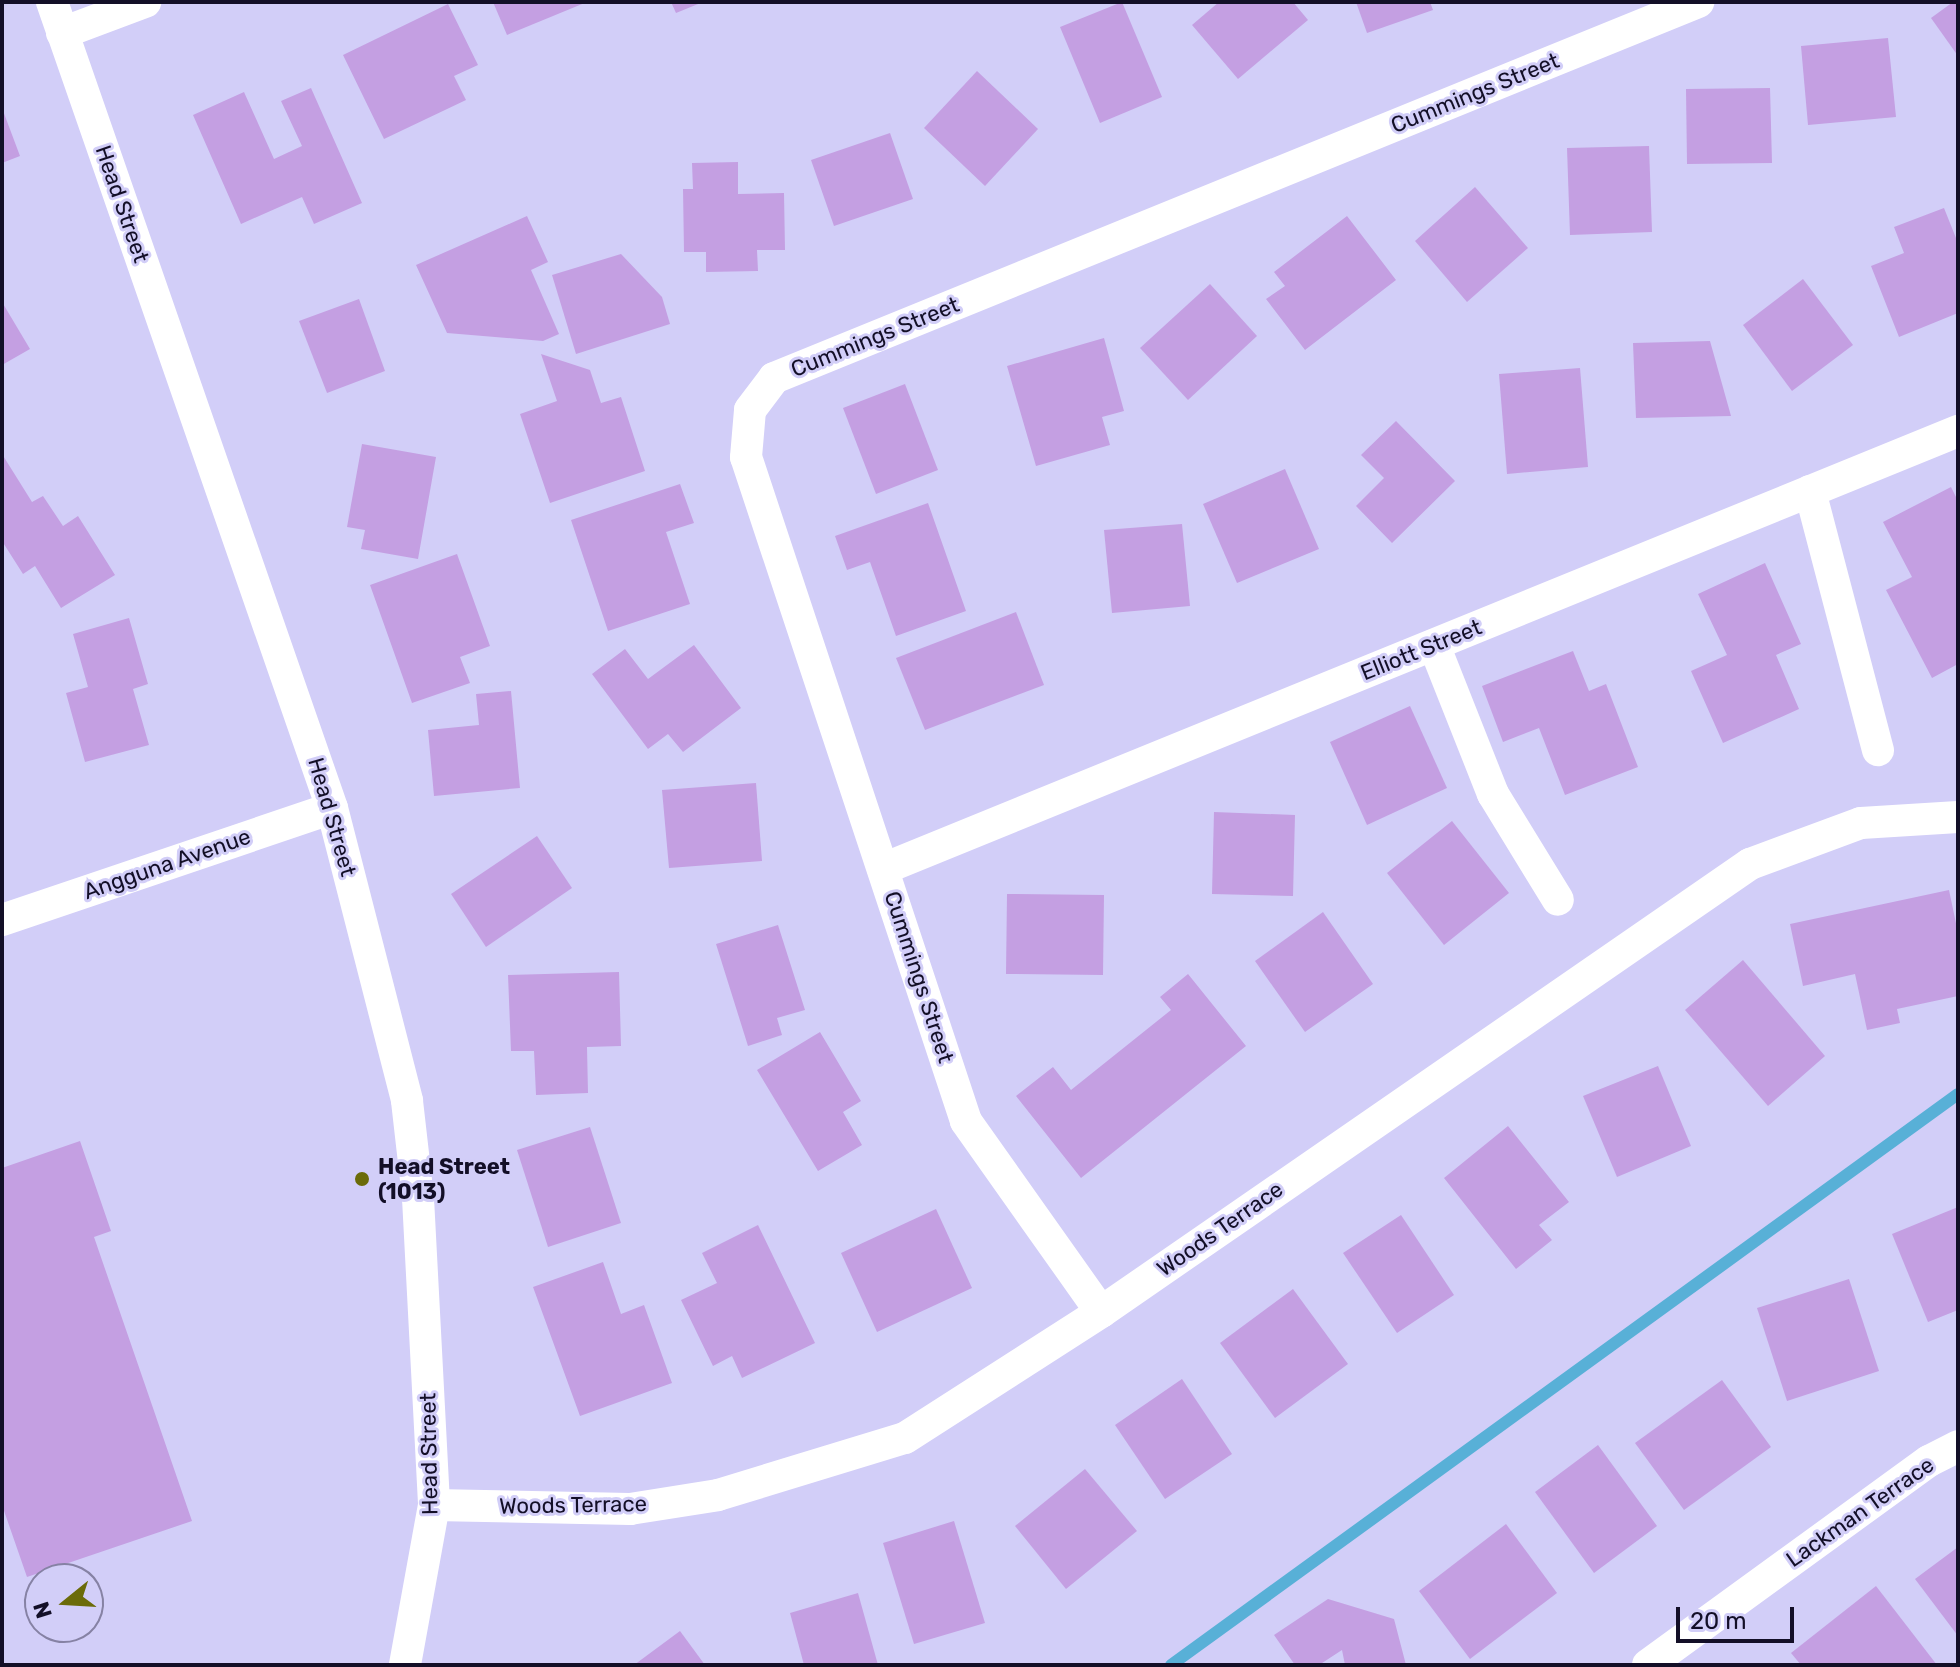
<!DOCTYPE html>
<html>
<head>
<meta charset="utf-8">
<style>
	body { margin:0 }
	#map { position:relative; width:1960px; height:1667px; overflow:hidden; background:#d2cef8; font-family:Rubik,sans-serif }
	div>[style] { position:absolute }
	.stream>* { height:12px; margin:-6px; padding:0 6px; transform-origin:6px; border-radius:6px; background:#58b0d7 }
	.building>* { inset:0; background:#c49fe2 }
	.minor>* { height:32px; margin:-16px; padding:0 16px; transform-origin:16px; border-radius:16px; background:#fff }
	.dots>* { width:22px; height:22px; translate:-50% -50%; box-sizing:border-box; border:4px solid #d2cef8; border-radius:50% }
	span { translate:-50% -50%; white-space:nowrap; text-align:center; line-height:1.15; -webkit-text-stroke:6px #d2cef8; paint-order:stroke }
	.street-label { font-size:22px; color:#130f27 }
	.poi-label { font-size:22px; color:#130f27; font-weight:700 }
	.left { translate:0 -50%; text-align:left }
	.frame { position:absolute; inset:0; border:4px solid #130f27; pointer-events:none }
	.north { position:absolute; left:24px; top:1563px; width:80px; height:80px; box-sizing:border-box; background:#d2cef8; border:2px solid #8682a4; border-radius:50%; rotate:252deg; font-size:22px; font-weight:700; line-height:32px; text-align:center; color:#130f27 }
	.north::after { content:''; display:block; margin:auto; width:28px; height:36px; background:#6b6b09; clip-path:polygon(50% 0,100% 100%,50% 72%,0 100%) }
	.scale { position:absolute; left:1676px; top:1607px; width:118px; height:36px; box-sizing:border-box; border:4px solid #130f27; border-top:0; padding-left:10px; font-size:24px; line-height:28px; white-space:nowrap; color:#130f27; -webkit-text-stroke:6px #d2cef8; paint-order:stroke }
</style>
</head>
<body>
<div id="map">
	<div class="stream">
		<div style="left:1171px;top:1665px;width:972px;rotate:-35.96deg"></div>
	</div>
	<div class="building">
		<div style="clip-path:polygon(493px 2px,587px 2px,507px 35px)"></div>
		<div style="clip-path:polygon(671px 2px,703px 2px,676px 13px)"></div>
		<div style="clip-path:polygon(1122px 2px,1162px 97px,1100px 123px,1060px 27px)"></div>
		<div style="clip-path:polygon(1219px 2px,1293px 2px,1308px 20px,1238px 79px,1192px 25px)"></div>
		<div style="clip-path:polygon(1356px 2px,1430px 2px,1433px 10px,1367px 33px)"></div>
		<div style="clip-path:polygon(1953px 2px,1958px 2px,1958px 56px,1931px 18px)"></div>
		<div style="clip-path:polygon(448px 4px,478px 65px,454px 76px,466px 100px,384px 139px,343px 55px)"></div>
		<div style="clip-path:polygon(1888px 38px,1896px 117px,1808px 125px,1801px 46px)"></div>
		<div style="clip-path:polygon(977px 71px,1038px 129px,985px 186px,924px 128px)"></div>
		<div style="clip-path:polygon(311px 88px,362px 203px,314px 224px,302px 197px,241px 224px,193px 115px,244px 92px,274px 159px,302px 146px,281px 101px)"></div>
		<div style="clip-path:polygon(1770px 88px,1772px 163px,1687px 164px,1686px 89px)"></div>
		<div style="clip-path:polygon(2px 108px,20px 156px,2px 163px)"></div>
		<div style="clip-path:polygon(890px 133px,913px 199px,834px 226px,811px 160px)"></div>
		<div style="clip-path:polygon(1649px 146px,1652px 232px,1570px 235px,1567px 148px)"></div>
		<div style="clip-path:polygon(738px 162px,738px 194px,784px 193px,785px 250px,757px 250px,758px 271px,706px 272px,706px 252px,684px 252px,683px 189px,693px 189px,692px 163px)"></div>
		<div style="clip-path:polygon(1475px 187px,1528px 248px,1467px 302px,1415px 241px)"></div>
		<div style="clip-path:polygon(1944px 208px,1958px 243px,1958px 313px,1899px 337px,1871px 266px,1904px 253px,1894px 227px)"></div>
		<div style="clip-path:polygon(527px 216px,548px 262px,531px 270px,559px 334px,543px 341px,447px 333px,416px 265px)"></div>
		<div style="clip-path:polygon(1347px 216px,1396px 280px,1305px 350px,1266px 299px,1285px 286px,1274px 272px)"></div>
		<div style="clip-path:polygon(621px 254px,662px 297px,670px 324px,576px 354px,552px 275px)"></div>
		<div style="clip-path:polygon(1803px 279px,1853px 345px,1792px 391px,1743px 325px)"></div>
		<div style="clip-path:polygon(1210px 284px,1257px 336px,1188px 400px,1140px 348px)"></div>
		<div style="clip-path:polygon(359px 299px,385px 371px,327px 393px,299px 321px)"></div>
		<div style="clip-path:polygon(2px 302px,30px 349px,2px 365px)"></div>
		<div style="clip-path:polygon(1104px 338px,1124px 411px,1102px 417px,1110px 445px,1036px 466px,1007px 366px)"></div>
		<div style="clip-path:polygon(1710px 341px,1731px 416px,1636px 418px,1633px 343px)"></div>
		<div style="clip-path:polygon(541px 354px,590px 370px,601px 403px,621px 397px,645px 471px,550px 503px,520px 414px,557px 401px)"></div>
		<div style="clip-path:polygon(1580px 368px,1588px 467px,1507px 474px,1499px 374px)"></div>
		<div style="clip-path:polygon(905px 384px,938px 470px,876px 494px,843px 408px)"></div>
		<div style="clip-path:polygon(1396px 421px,1455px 481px,1392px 543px,1356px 506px,1384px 478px,1361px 455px)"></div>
		<div style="clip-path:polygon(362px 444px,436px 457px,418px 559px,361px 549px,365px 530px,347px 527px)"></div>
		<div style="clip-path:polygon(2px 454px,32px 502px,43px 496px,63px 526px,78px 516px,115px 575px,61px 608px,35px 566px,23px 574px,2px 541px)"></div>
		<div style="clip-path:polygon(1285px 469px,1319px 549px,1237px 583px,1203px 504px)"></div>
		<div style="clip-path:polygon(680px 484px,694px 523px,666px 532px,690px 604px,608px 631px,571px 520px)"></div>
		<div style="clip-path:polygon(1951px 487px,1958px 501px,1958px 664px,1932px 678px,1886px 590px,1912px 577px,1883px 522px)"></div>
		<div style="clip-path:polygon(928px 503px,966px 611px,896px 636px,870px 562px,847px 570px,835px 536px)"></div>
		<div style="clip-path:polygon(1182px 524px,1190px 606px,1112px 613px,1104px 530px)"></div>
		<div style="clip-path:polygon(457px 554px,490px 646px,460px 657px,470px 683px,412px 703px,370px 585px)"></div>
		<div style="clip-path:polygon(1765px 563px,1801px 644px,1776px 655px,1799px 709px,1723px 743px,1691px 671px,1727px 655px,1698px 594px)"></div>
		<div style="clip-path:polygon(1016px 612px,1044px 685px,925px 730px,896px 658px)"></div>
		<div style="clip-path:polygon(129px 618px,148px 684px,133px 689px,149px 745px,85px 762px,66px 693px,88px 687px,73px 634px)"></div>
		<div style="clip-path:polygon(694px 645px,741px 708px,683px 752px,668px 734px,648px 749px,592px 674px,625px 649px,648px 679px)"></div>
		<div style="clip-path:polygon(1573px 651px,1589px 691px,1606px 684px,1638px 767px,1565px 795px,1539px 728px,1503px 742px,1482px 686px)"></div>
		<div style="clip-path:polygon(511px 691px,520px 788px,434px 796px,428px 730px,479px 725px,476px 694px)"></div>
		<div style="clip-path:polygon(1410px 706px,1447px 788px,1367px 825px,1330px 742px)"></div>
		<div style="clip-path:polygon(756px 783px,762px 861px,669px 868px,662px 790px)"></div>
		<div style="clip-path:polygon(1214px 812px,1295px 815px,1293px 896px,1212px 894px)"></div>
		<div style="clip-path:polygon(1452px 821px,1509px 893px,1444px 945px,1387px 873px)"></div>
		<div style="clip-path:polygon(537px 836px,572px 888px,486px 947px,451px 894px)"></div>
		<div style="clip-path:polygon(1949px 890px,1958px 933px,1958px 996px,1897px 1009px,1900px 1023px,1867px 1030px,1855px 974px,1803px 986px,1790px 924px)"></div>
		<div style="clip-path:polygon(1007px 894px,1104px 895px,1103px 975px,1006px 974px)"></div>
		<div style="clip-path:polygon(1323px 912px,1373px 984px,1305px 1032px,1255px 961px)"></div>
		<div style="clip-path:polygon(778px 925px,805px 1010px,777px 1018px,782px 1035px,748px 1046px,716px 944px)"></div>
		<div style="clip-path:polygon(1743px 960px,1825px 1056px,1768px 1106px,1685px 1010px)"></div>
		<div style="clip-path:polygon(619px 972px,621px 1046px,587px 1047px,588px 1093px,536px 1095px,534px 1051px,511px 1051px,508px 975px)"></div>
		<div style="clip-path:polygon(1188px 974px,1246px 1046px,1081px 1178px,1016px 1096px,1053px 1067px,1071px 1090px,1171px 1010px,1160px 997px)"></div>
		<div style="clip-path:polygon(820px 1032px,861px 1101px,843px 1112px,862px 1145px,818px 1171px,757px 1070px)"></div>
		<div style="clip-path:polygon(1658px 1066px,1691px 1146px,1617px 1177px,1583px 1096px)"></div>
		<div style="clip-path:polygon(1508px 1126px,1569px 1202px,1539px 1225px,1552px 1240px,1516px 1269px,1444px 1178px)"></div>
		<div style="clip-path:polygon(590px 1127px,621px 1223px,548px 1247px,517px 1150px)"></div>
		<div style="clip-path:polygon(80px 1141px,111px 1231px,94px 1237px,192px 1521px,27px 1577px,2px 1505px,2px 1168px)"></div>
		<div style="clip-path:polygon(1958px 1207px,1958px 1310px,1928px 1322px,1892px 1234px)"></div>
		<div style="clip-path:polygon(936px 1209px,972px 1288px,877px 1332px,841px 1253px)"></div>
		<div style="clip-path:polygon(1401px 1215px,1454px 1295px,1397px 1333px,1343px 1253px)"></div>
		<div style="clip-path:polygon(758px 1225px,815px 1343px,742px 1378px,732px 1356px,713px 1366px,681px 1300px,717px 1283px,702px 1253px)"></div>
		<div style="clip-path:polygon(603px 1262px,621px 1314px,644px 1305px,672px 1383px,580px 1416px,533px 1287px)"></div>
		<div style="clip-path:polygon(1849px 1279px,1879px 1371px,1787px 1401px,1757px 1308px)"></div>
		<div style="clip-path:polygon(1293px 1289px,1348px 1364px,1275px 1418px,1220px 1343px)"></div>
		<div style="clip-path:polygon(1182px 1379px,1232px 1454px,1165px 1499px,1115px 1425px)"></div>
		<div style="clip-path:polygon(1722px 1380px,1771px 1447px,1684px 1510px,1635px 1443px)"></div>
		<div style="clip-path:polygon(1598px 1445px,1657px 1526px,1594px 1573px,1535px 1492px)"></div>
		<div style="clip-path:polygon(1085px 1469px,1137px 1531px,1066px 1589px,1015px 1526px)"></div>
		<div style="clip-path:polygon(954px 1521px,985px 1623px,914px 1644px,883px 1543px)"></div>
		<div style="clip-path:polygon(1506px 1524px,1557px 1593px,1470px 1659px,1419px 1591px)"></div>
		<div style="clip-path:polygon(1958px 1547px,1958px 1636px,1915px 1579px)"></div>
		<div style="clip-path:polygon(1876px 1586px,1937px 1665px,1801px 1665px,1791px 1653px)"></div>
		<div style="clip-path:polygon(858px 1593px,878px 1665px,804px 1665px,790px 1613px)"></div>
		<div style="clip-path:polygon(1328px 1599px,1394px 1619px,1406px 1665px,1345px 1665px,1342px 1650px,1319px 1665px,1295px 1665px,1274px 1635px)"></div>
		<div style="clip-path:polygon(680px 1631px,705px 1665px,634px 1665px)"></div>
	</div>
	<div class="minor">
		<div style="left:52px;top:2px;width:853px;rotate:70.84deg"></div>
		<div style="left:332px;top:808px;width:302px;rotate:75.6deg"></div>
		<div style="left:407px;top:1101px;width:98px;rotate:83.5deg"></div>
		<div style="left:418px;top:1198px;width:307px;rotate:87deg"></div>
		<div style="left:434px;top:1505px;width:163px;rotate:100.3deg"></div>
		<div style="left:62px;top:33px;width:89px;rotate:-20.5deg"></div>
		<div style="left:1810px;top:491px;width:268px;rotate:75.3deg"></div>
		<div style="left:1434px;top:645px;width:160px;rotate:68.4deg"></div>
		<div style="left:1493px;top:794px;width:124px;rotate:58.5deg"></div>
		<div style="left:883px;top:869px;width:1161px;rotate:-22.17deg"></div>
		<div style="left:2px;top:920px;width:348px;rotate:-18.7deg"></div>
		<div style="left:1101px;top:1312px;width:234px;rotate:-125.3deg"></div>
		<div style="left:966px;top:1121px;width:699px;rotate:-108.33deg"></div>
		<div style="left:746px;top:457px;width:47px;rotate:-85.1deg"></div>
		<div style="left:750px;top:410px;width:40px;rotate:-53deg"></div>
		<div style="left:774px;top:378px;width:998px;rotate:-22.14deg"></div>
		<div style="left:434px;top:1505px;width:196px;rotate:1.2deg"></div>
		<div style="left:630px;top:1509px;width:89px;rotate:-9deg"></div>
		<div style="left:718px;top:1495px;width:195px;rotate:-17deg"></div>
		<div style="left:905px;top:1438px;width:233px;rotate:-32.7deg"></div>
		<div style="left:1101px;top:1312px;width:789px;rotate:-34.62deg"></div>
		<div style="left:1750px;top:864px;width:118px;rotate:-20.3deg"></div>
		<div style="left:1861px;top:823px;width:97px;rotate:-3.5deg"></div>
		<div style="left:1648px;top:1665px;width:347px;rotate:-36deg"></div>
		<div style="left:1929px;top:1461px;width:33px;rotate:-27deg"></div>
	</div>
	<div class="dots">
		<div style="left:362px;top:1179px;background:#6b6b09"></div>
	</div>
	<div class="street-label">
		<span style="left:1475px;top:93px;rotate:-22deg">Cummings Street</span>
		<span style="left:122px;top:204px;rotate:71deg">Head Street</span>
		<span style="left:875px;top:337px;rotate:-22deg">Cummings Street</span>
		<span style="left:1421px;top:650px;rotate:-22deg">Elliott Street</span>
		<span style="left:332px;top:817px;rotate:74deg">Head Street</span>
		<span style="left:167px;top:864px;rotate:-19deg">Angguna Avenue</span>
		<span style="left:919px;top:977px;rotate:72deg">Cummings Street</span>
		<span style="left:1220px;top:1229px;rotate:-35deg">Woods Terrace</span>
		<span style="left:429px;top:1454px;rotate:-91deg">Head Street</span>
		<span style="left:573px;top:1505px;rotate:-1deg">Woods Terrace</span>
		<span style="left:1860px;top:1512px;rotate:-35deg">Lackman Terrace</span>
	</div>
	<div class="poi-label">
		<span class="left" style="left:378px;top:1179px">Head Street<br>(1013)</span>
	</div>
	<div class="frame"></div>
	<div class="north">N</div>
	<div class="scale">20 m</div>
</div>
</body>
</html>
